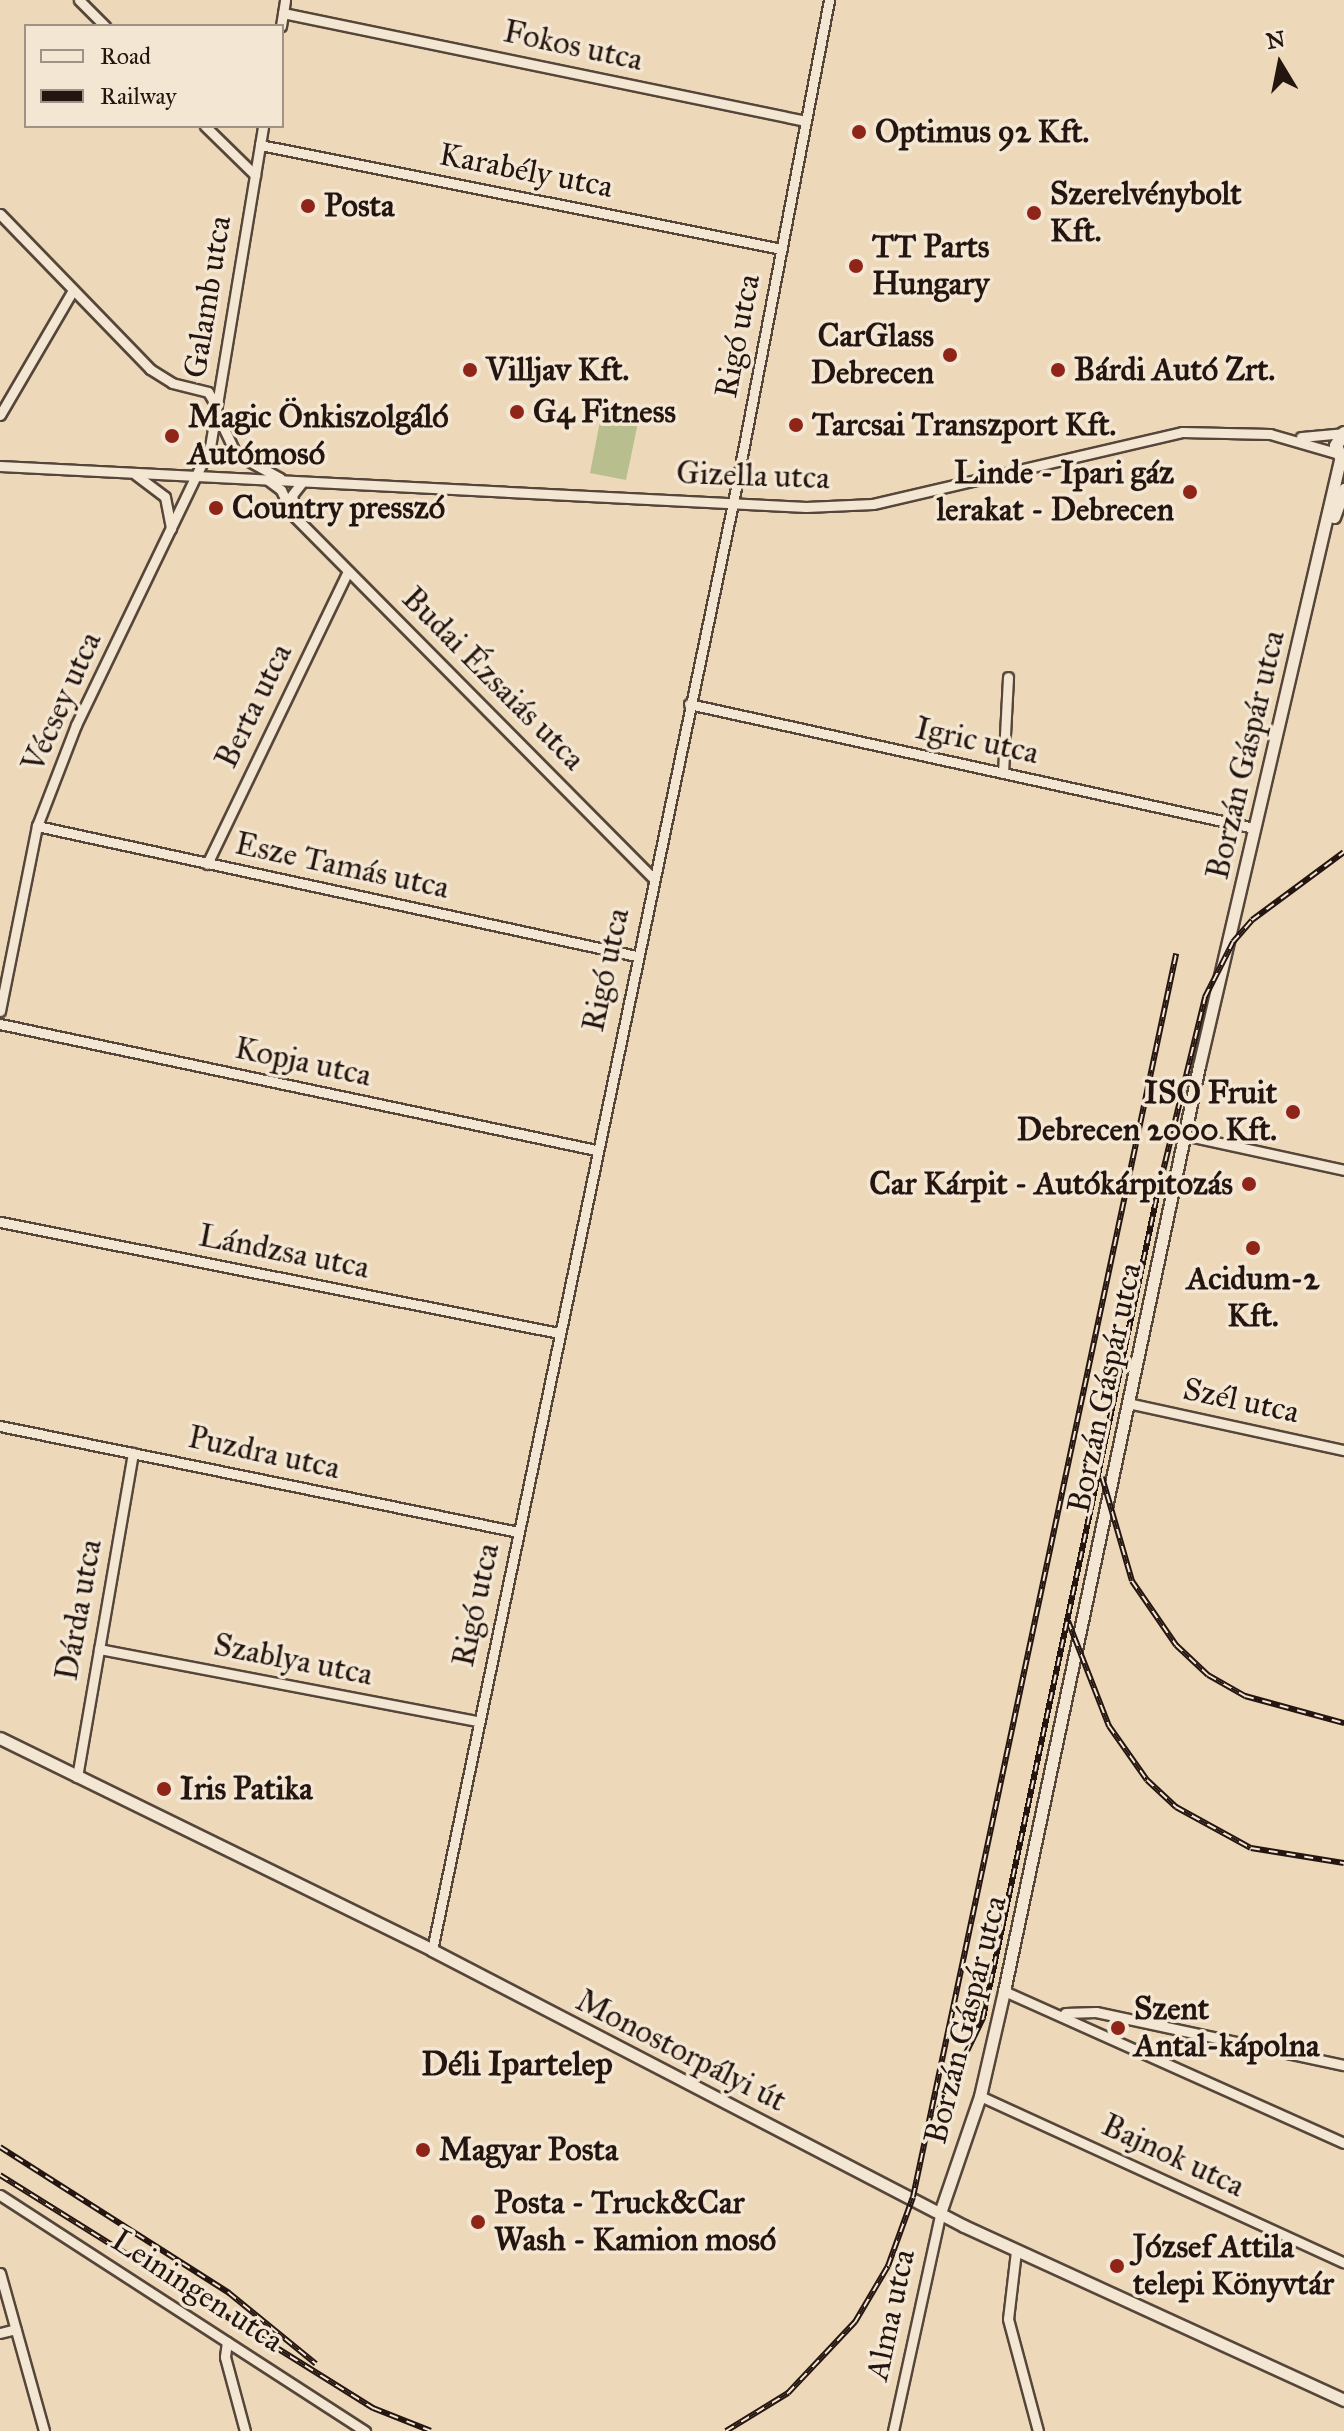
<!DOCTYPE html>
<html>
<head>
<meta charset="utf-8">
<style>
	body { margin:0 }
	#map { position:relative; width:1344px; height:2431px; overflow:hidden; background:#edd8b9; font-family:"IM FELL Great Primer",serif }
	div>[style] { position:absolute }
	.green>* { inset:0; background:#b9be8f }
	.roads { filter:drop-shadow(2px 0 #56463a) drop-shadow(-2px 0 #56463a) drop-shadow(0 2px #56463a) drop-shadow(0 -2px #56463a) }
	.minor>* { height:9px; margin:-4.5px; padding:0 4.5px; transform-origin:4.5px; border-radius:4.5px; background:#f3e6d2 }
	.tertiary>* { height:11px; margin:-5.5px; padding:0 5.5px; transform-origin:5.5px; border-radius:5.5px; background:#f3e6d2 }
	.secondary>* { height:12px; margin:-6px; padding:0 6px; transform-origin:6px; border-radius:6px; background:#f3e6d2 }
	.rail>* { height:6px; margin-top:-3px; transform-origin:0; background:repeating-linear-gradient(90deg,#f3e6d2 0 9px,#241510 0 18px); box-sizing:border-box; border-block:2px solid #241510 }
	.dots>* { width:22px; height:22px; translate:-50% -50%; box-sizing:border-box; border:4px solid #f3e6d2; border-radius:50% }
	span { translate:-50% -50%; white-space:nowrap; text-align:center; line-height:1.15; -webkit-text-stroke:7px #f3e6d2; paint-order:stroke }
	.street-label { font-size:32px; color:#241510 }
	.poi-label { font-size:32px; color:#241510; font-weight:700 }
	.left { translate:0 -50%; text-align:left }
	.right { translate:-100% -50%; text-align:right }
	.neighbourhood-label { font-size:34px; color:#241510; font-weight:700 }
	.legend { position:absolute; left:24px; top:24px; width:260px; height:104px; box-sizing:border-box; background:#f3e6d2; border:2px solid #a09284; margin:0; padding:10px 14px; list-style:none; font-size:24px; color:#241510 }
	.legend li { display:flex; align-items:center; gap:16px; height:40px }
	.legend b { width:40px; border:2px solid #a09284 }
	.north { position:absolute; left:1240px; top:24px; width:80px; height:80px; -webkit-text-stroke:6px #f3e6d2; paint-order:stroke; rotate:350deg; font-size:22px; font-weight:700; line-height:32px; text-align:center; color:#241510 }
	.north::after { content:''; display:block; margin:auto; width:28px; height:36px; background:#241510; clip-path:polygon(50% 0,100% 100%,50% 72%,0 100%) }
</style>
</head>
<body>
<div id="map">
	<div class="green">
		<div style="clip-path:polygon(603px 406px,640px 413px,626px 480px,590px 473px)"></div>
	</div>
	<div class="roads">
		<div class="minor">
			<div style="left:79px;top:0;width:37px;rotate:45deg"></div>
			<div style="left:283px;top:13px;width:534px;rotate:11.67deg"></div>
			<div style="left:281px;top:26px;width:26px;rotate:-81deg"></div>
			<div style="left:205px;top:126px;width:70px;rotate:44.4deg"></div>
			<div style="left:260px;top:145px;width:532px;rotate:11.27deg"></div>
			<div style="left:0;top:214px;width:216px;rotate:45.9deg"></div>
			<div style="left:150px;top:369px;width:26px;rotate:32deg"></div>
			<div style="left:172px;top:383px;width:37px;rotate:14deg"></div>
			<div style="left:208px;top:392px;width:17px;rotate:59deg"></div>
			<div style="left:0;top:415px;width:145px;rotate:-59.7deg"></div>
			<div style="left:218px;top:416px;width:42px;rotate:64.7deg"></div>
			<div style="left:236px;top:454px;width:50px;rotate:28.6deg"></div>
			<div style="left:1301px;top:437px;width:43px;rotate:-5.3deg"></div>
			<div style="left:0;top:466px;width:807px;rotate:2.91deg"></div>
			<div style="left:806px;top:507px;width:67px;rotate:-2.6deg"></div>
			<div style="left:873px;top:504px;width:317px;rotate:-13.1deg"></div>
			<div style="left:1182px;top:432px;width:88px;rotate:1.3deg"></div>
			<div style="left:1270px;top:434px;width:69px;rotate:16.1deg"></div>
			<div style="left:136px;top:475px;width:36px;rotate:37deg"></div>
			<div style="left:165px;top:497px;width:32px;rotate:79deg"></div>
			<div style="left:269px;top:481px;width:15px;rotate:37deg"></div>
			<div style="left:281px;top:490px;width:26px;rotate:65deg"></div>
			<div style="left:292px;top:514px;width:511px;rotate:45.24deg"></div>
			<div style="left:296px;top:514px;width:19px;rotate:-102deg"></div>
			<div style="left:292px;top:495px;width:16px;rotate:-52deg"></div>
			<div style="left:689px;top:704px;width:578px;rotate:12.38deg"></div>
			<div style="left:1003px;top:773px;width:96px;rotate:-87deg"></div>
			<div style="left:37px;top:826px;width:613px;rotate:12.24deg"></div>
			<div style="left:207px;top:864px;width:325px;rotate:-64.3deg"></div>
			<div style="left:0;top:1011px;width:189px;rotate:-78.7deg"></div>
			<div style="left:37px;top:826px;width:108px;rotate:-68.9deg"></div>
			<div style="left:76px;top:725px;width:309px;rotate:-64.3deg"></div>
			<div style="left:210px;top:447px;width:325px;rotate:-80.6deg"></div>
			<div style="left:0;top:1024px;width:609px;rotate:11.94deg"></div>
			<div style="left:1184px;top:1135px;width:164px;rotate:12.3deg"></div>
			<div style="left:0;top:1222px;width:570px;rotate:11.23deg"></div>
			<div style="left:1128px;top:1403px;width:221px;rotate:12.3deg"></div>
			<div style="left:0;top:1426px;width:529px;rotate:11.56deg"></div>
			<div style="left:99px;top:1649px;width:386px;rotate:10.8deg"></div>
			<div style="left:77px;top:1777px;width:329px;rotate:-80.2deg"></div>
			<div style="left:432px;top:1950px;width:1478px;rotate:-78.25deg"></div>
			<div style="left:733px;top:503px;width:512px;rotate:-79.19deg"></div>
			<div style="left:1004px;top:1991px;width:372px;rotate:24.1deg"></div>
			<div style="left:1065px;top:2013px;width:31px;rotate:-2deg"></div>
			<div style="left:1096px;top:2012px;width:254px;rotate:12.1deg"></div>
			<div style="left:980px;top:2096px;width:400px;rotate:24.6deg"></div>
			<div style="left:0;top:2195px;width:435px;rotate:32.9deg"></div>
			<div style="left:1016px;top:2251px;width:68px;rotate:96.7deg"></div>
			<div style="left:1008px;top:2319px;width:116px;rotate:75deg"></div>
			<div style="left:0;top:2273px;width:164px;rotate:74.4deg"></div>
			<div style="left:0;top:2333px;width:16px;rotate:-14deg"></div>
			<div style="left:227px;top:2342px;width:15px;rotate:98deg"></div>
			<div style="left:225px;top:2357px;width:77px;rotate:74.9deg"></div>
			<div style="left:893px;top:2431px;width:226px;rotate:-77.7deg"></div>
		</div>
		<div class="tertiary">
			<div style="left:1334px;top:517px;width:30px;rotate:-70deg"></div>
			<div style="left:0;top:1738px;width:481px;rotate:26.1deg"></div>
			<div style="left:432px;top:1950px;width:599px;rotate:27.42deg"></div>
			<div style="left:964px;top:2226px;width:418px;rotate:24.6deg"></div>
			<div style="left:941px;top:2210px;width:120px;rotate:-71.1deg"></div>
			<div style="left:980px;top:2096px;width:108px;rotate:-77.1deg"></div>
			<div style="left:1004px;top:1991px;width:945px;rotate:-78.1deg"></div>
			<div style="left:1199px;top:1066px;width:622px;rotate:-76.9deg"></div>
		</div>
		<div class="secondary">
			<div style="left:1344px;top:433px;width:15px;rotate:122deg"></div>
			<div style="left:1336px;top:446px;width:20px;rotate:66deg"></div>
		</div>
	</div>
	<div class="rail">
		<div style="left:1102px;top:1477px;width:108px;rotate:73.9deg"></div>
		<div style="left:1132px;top:1581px;width:78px;rotate:55.5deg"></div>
		<div style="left:1176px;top:1645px;width:44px;rotate:43.2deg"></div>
		<div style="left:1208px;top:1675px;width:43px;rotate:29.6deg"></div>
		<div style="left:1245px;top:1696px;width:103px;rotate:15.3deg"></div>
		<div style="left:1068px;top:1621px;width:113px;rotate:68.7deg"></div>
		<div style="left:1109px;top:1726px;width:66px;rotate:54.9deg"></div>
		<div style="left:1147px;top:1780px;width:40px;rotate:43deg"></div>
		<div style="left:1176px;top:1807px;width:85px;rotate:28.7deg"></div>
		<div style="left:1251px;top:1848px;width:94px;rotate:9.2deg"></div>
		<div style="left:935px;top:2117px;width:110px;rotate:-64.1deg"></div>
		<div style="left:983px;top:2018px;width:840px;rotate:-78.05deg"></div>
		<div style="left:1157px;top:1196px;width:205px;rotate:-76.4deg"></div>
		<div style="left:1205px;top:997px;width:62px;rotate:-63deg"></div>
		<div style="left:1233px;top:942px;width:29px;rotate:-49deg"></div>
		<div style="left:1252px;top:920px;width:114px;rotate:-36.5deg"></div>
		<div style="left:0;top:2147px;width:272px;rotate:32.5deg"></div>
		<div style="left:229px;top:2293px;width:112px;rotate:39.2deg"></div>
		<div style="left:0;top:2175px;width:440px;rotate:32deg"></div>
		<div style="left:373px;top:2408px;width:62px;rotate:21.6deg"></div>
		<div style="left:726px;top:2431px;width:73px;rotate:-31.5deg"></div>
		<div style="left:788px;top:2393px;width:98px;rotate:-46.7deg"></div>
		<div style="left:855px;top:2322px;width:65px;rotate:-59.5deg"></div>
		<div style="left:888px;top:2266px;width:73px;rotate:-70.1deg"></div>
		<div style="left:913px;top:2197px;width:1271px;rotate:-78.05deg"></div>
	</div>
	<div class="dots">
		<div style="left:859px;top:132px;background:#8f2418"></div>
		<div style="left:308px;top:206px;background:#8f2418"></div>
		<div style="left:1034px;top:213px;background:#8f2418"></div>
		<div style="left:856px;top:266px;background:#8f2418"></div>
		<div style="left:950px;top:355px;background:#8f2418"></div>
		<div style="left:470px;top:370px;background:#8f2418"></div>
		<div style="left:1058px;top:370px;background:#8f2418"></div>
		<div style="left:517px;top:412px;background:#8f2418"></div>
		<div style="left:796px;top:425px;background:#8f2418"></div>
		<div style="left:172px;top:436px;background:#8f2418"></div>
		<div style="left:1190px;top:492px;background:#8f2418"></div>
		<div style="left:216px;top:508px;background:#8f2418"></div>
		<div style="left:1293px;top:1112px;background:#8f2418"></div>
		<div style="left:1249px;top:1184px;background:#8f2418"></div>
		<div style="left:1253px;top:1248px;background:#8f2418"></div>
		<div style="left:164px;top:1789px;background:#8f2418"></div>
		<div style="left:1118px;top:2028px;background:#8f2418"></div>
		<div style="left:423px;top:2150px;background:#8f2418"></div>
		<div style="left:478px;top:2222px;background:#8f2418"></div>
		<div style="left:1117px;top:2266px;background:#8f2418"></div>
	</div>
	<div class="street-label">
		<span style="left:573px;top:46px;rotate:12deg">Fokos utca</span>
		<span style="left:526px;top:171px;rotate:11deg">Karabély utca</span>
		<span style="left:208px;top:297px;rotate:-81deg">Galamb utca</span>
		<span style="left:738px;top:336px;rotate:-79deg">Rigó utca</span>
		<span style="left:753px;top:476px;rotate:2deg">Gizella utca</span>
		<span style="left:493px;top:679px;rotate:45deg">Budai Ézsaiás utca</span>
		<span style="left:62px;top:702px;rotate:-66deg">Vécsey utca</span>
		<span style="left:254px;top:706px;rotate:-64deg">Berta utca</span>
		<span style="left:977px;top:741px;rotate:12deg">Igric utca</span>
		<span style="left:1246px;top:755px;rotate:-77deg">Borzán Gáspár utca</span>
		<span style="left:342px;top:866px;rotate:12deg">Esze Tamás utca</span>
		<span style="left:606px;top:970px;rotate:-78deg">Rigó utca</span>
		<span style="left:303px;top:1062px;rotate:12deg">Kopja utca</span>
		<span style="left:284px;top:1252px;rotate:11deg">Lándzsa utca</span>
		<span style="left:1105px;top:1388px;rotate:-78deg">Borzán Gáspár utca</span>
		<span style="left:1241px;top:1401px;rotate:12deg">Szél utca</span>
		<span style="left:264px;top:1453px;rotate:12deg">Puzdra utca</span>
		<span style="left:476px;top:1605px;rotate:-78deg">Rigó utca</span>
		<span style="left:79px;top:1610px;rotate:-80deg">Dárda utca</span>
		<span style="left:293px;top:1660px;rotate:11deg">Szablya utca</span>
		<span style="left:966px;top:2020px;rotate:-76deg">Borzán Gáspár utca</span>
		<span style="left:681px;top:2051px;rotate:27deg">Monostorpályi út</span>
		<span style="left:1173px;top:2156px;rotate:25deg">Bajnok utca</span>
		<span style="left:197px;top:2291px;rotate:33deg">Leiningen utca</span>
		<span style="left:891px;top:2315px;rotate:-78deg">Alma utca</span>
	</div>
	<div class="poi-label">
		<span class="left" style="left:875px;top:132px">Optimus 92 Kft.</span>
		<span class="left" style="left:1050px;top:213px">Szerelvénybolt<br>Kft.</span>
		<span class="left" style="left:324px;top:206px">Posta</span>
		<span class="left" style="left:872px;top:266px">TT Parts<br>Hungary</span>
		<span class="right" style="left:934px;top:355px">CarGlass<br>Debrecen</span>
		<span class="left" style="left:486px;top:370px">Villjav Kft.</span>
		<span class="left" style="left:1074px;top:370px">Bárdi Autó Zrt.</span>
		<span class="left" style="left:533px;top:412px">G4 Fitness</span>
		<span class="left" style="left:188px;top:436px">Magic Önkiszolgáló<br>Autómosó</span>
		<span class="left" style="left:812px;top:425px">Tarcsai Transzport Kft.</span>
		<span class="right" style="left:1174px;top:492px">Linde - Ipari gáz<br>lerakat - Debrecen</span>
		<span class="left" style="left:232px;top:508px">Country presszó</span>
		<span class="right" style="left:1277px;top:1112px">ISO Fruit<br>Debrecen 2000 Kft.</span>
		<span class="right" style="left:1233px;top:1184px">Car Kárpit - Autókárpitozás</span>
		<span style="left:1253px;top:1298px">Acidum-2<br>Kft.</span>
		<span class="left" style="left:180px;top:1789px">Iris Patika</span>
		<span class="left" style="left:1134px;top:2028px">Szent<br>Antal-kápolna</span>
		<span class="left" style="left:439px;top:2150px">Magyar Posta</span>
		<span class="left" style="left:494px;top:2222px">Posta - Truck&amp;Car<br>Wash - Kamion mosó</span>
		<span class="left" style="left:1133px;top:2266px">József Attila<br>telepi Könyvtár</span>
	</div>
	<div class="neighbourhood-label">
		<span style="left:517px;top:2064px">Déli Ipartelep</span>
	</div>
	<ul class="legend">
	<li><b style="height:10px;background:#f3e6d2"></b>Road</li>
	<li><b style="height:10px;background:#241510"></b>Railway</li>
	</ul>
	<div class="north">N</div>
</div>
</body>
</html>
